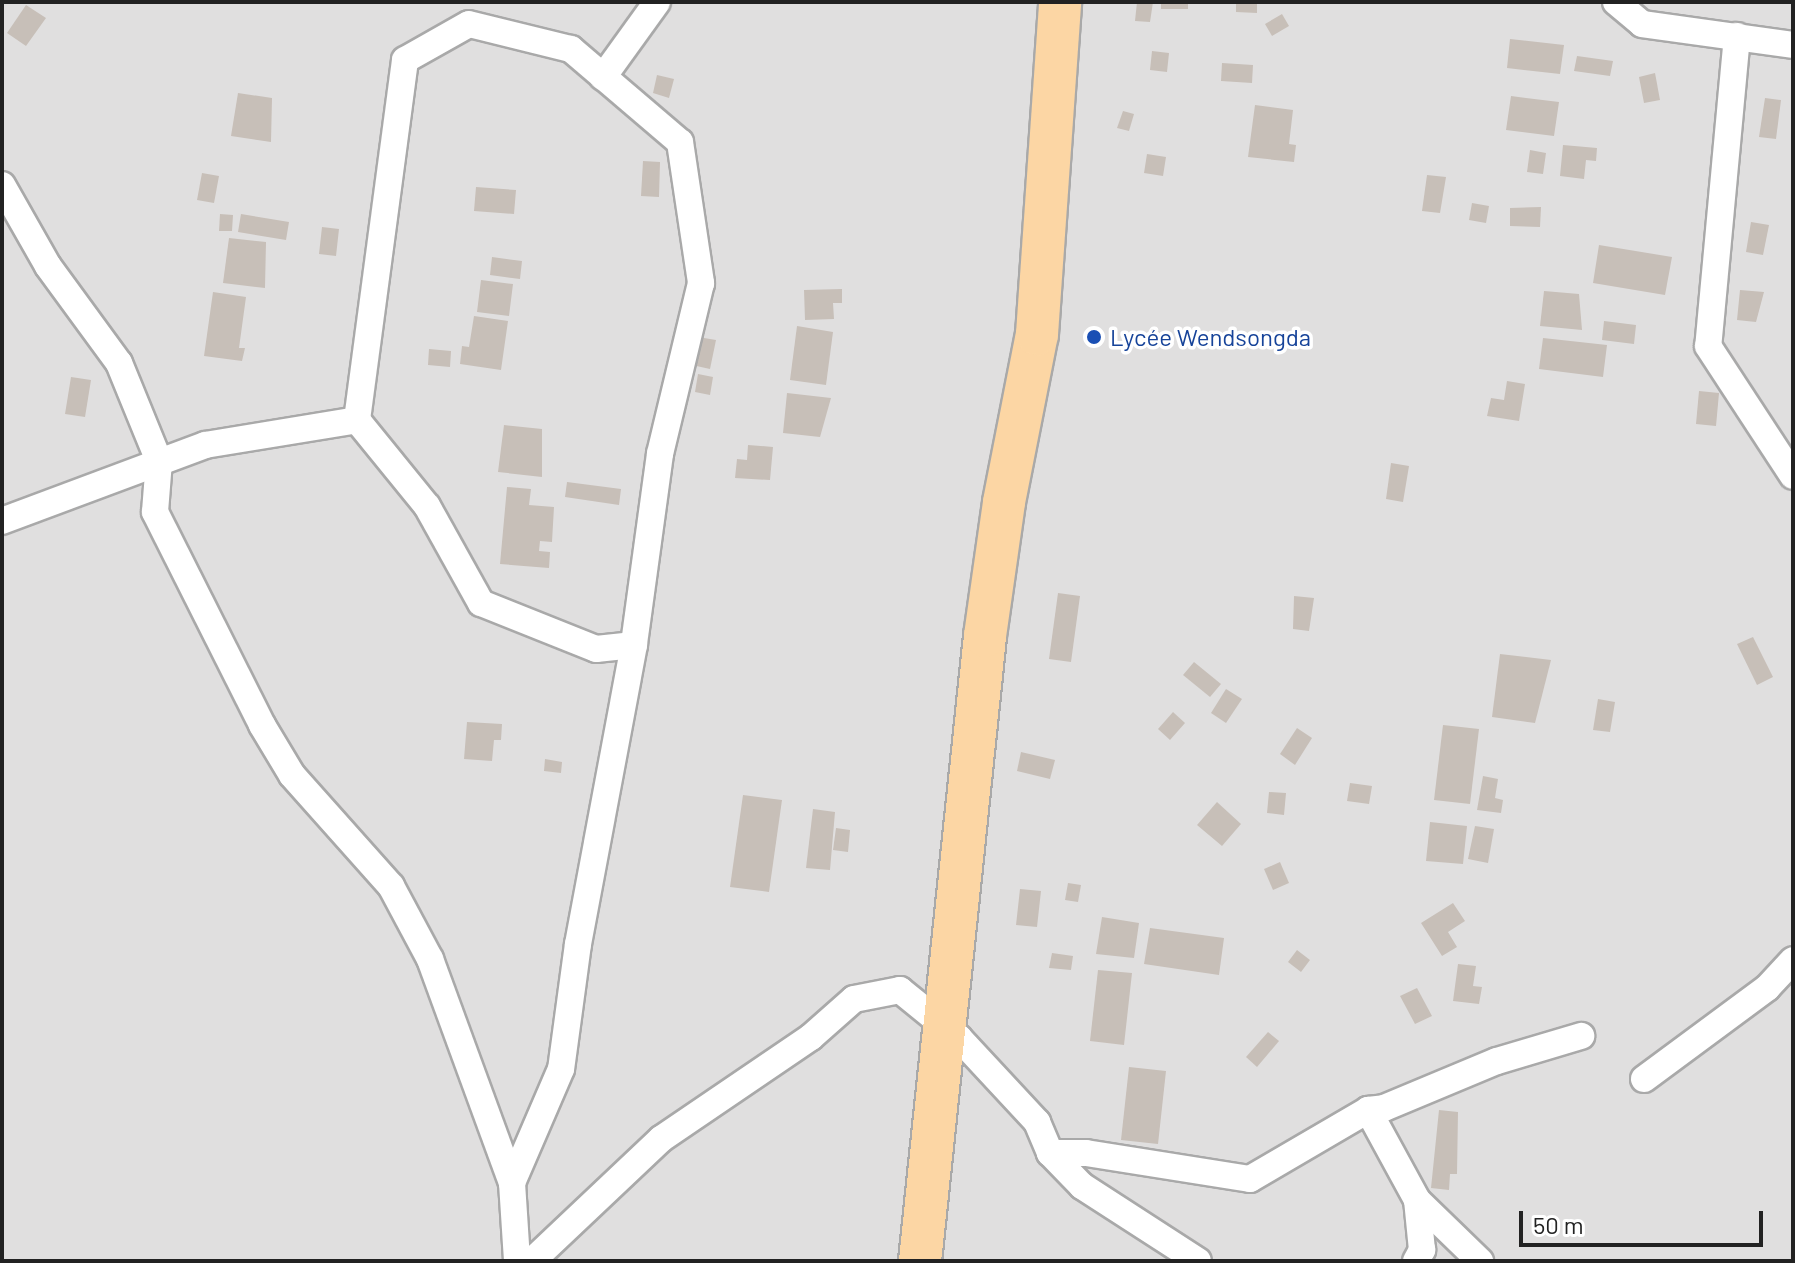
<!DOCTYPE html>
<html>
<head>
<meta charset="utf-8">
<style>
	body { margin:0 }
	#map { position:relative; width:1795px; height:1263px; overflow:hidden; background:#f2efe9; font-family:Barlow,sans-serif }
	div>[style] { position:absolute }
	.residential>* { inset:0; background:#e0dfdf }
	.building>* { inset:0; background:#c7bfb8 }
	.roads { filter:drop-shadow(2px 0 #a9a9a9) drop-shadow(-2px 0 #a9a9a9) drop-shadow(0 2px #a9a9a9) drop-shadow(0 -2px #a9a9a9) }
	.minor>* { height:26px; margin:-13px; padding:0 13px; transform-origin:13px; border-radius:13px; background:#fff }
	.primary>* { height:42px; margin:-21px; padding:0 21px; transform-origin:21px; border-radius:21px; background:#fcd6a4 }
	.dots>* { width:22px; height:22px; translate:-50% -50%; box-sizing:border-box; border:4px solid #fff; border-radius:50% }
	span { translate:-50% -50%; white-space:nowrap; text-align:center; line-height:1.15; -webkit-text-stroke:7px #fff; paint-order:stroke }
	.transit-label { font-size:24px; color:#164399 }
	.left { translate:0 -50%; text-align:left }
	.frame { position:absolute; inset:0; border:4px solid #222; pointer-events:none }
	.scale { position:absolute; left:1519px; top:1211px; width:244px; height:36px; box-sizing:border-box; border:4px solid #222; border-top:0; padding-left:10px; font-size:24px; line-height:28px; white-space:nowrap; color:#222; -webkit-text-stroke:6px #fff; paint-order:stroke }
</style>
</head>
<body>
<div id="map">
	<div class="residential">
		<div style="clip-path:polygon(2px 2px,1793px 2px,1793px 1261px,2px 1261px)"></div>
	</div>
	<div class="building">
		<div style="clip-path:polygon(1137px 2px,1153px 2px,1150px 22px,1135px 21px)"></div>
		<div style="clip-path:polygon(1161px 2px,1188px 2px,1188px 9px,1161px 9px)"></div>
		<div style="clip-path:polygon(1236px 2px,1257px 2px,1257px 13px,1236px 12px)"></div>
		<div style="clip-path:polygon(26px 5px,46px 18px,26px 46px,7px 33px)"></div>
		<div style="clip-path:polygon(1282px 14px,1289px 26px,1272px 36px,1265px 24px)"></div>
		<div style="clip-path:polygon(1510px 39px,1564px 45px,1560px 74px,1507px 68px)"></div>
		<div style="clip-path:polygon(1152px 51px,1169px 53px,1167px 72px,1150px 70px)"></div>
		<div style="clip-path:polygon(1577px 56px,1613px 61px,1610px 76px,1574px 71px)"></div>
		<div style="clip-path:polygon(1222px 63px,1253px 65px,1252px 83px,1221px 81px)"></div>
		<div style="clip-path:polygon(1655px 73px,1660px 100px,1644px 103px,1639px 77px)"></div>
		<div style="clip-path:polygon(657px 75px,674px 79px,669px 98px,653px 93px)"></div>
		<div style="clip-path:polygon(238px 93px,272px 98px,271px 142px,231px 136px)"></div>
		<div style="clip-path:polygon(1511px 96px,1559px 102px,1554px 136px,1506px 130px)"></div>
		<div style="clip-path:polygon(1765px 98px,1781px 100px,1776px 139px,1759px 137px)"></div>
		<div style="clip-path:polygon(1255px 105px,1293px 110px,1289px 144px,1296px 145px,1294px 162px,1248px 157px)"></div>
		<div style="clip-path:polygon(1123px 111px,1134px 114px,1129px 131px,1117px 128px)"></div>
		<div style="clip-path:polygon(1563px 145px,1597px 148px,1596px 161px,1586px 160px,1584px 179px,1560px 176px)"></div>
		<div style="clip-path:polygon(1530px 150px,1546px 153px,1543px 174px,1527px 172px)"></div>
		<div style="clip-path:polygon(1147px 154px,1166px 157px,1163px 176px,1144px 173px)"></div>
		<div style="clip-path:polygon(643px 161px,660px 162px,659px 197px,641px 196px)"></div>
		<div style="clip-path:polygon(202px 173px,219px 176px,214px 203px,197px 200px)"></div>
		<div style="clip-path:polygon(1427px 175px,1446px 177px,1440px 213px,1422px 211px)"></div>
		<div style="clip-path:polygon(476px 187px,516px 190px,514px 214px,474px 211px)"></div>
		<div style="clip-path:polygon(1472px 203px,1489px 206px,1486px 223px,1469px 220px)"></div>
		<div style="clip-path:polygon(1541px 207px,1540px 227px,1510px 226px,1510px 208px)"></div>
		<div style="clip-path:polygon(220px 214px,233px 215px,232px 231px,219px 231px)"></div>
		<div style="clip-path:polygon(241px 214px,289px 222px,286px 240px,238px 232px)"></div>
		<div style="clip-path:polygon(1751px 222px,1769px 225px,1763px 255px,1746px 252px)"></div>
		<div style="clip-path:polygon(322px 227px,339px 229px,336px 256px,319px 254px)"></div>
		<div style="clip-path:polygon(229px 238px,266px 242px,265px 288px,223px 283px)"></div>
		<div style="clip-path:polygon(1599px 245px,1672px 257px,1665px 295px,1593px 283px)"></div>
		<div style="clip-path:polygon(492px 257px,522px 261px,520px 279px,490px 275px)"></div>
		<div style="clip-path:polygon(481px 280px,513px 284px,509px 316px,477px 312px)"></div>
		<div style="clip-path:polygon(842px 289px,842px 303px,833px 303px,834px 319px,805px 320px,804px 290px)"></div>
		<div style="clip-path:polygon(1740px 290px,1764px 292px,1756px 322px,1737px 320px)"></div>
		<div style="clip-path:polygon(1544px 291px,1579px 294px,1582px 330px,1540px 326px)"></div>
		<div style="clip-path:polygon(213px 292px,246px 297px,239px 348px,245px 348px,242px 361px,204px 356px)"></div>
		<div style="clip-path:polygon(474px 316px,508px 321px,501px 370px,460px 364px,462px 346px,469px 347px)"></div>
		<div style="clip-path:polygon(1604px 321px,1636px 325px,1634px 344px,1602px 340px)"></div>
		<div style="clip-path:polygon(797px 326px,833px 332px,826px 385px,790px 380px)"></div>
		<div style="clip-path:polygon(698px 337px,716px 340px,710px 369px,692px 365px)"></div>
		<div style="clip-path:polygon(1543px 338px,1607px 345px,1603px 377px,1539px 369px)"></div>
		<div style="clip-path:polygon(429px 349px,451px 351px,450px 367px,428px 365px)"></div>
		<div style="clip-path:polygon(698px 374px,713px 377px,710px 395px,695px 392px)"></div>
		<div style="clip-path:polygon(71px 377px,91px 380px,85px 417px,65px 414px)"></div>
		<div style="clip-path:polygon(1507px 381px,1525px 384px,1519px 421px,1487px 416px,1491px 398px,1504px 400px)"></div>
		<div style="clip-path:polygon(1699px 391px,1719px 393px,1716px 426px,1696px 424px)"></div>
		<div style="clip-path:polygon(787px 393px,831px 398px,820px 437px,783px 433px)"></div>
		<div style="clip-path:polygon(504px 425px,542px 429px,542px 477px,498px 472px)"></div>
		<div style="clip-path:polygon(748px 445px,773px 447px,770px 480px,735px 478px,737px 459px,747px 460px)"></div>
		<div style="clip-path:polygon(1391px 463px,1409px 466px,1403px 502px,1386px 499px)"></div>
		<div style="clip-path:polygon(567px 482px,621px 489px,619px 505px,565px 497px)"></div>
		<div style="clip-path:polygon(507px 487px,531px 489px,529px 505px,554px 507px,552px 542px,540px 541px,539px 551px,550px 552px,549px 568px,500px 564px)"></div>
		<div style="clip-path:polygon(1058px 593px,1080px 596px,1071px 662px,1049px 659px)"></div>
		<div style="clip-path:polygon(1294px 596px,1314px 598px,1309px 631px,1293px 629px)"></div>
		<div style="clip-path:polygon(1753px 637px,1773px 677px,1757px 685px,1737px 644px)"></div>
		<div style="clip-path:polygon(1500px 654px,1551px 660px,1535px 723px,1492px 717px)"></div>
		<div style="clip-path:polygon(1194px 662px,1221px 684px,1210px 697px,1183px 675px)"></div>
		<div style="clip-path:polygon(1226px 689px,1242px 699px,1226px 723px,1211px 713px)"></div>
		<div style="clip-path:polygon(1598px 699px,1615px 702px,1610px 732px,1593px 730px)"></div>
		<div style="clip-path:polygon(1173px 712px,1185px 723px,1170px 740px,1158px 729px)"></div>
		<div style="clip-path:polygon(467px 722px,502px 724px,501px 740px,494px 740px,492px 761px,464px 759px)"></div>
		<div style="clip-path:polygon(1443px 725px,1479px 729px,1470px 804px,1434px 800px)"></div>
		<div style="clip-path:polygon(1297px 728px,1312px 738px,1295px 765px,1280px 754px)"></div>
		<div style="clip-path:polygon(1021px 752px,1055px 760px,1050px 779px,1017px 771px)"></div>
		<div style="clip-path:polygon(545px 759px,562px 762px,561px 773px,544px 771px)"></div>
		<div style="clip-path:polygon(1483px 776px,1498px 779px,1495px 798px,1503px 800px,1501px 813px,1477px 810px)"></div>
		<div style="clip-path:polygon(1350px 783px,1372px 786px,1369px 804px,1347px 801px)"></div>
		<div style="clip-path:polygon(1269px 792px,1286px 793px,1284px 815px,1267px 813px)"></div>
		<div style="clip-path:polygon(743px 795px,782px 800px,769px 892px,730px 887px)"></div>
		<div style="clip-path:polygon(1217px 802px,1241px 824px,1222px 846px,1197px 825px)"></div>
		<div style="clip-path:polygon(813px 809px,835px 812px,830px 870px,806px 868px)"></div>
		<div style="clip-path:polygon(1430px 822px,1467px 826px,1463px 864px,1426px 861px)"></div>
		<div style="clip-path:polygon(1475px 826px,1494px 829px,1488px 863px,1468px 859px)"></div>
		<div style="clip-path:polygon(836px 828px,850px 830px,848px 852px,833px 850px)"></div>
		<div style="clip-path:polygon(1280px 862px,1289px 883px,1273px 890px,1264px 869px)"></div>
		<div style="clip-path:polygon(1068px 883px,1081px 885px,1078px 902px,1065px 900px)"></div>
		<div style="clip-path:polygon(1020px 889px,1041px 891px,1037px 927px,1016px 925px)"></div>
		<div style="clip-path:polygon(1453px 903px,1465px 921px,1448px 932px,1457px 947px,1442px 956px,1421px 923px)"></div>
		<div style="clip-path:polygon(1102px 917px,1139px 923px,1134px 958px,1096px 954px)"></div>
		<div style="clip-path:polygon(1150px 928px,1224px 938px,1219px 975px,1144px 964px)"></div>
		<div style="clip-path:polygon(1297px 950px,1310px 960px,1301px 972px,1288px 962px)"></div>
		<div style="clip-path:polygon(1052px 953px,1073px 956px,1071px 970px,1049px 968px)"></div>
		<div style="clip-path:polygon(1458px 964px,1476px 966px,1473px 986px,1482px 987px,1479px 1004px,1453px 1001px)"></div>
		<div style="clip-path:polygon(1098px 970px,1132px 973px,1124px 1045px,1090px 1041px)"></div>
		<div style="clip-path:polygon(1417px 988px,1432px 1016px,1415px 1024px,1400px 996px)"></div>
		<div style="clip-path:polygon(1268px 1032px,1279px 1041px,1257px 1067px,1246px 1057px)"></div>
		<div style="clip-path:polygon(1129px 1067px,1166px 1071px,1158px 1144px,1121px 1140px)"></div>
		<div style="clip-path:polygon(1439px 1110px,1458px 1112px,1457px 1174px,1450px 1174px,1449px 1190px,1431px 1188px)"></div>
	</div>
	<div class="roads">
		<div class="minor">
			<div style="left:1616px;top:2px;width:34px;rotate:40deg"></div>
			<div style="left:1642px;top:24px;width:152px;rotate:7.9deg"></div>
			<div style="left:1737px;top:36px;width:311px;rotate:95.3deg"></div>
			<div style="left:1708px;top:346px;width:155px;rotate:56.8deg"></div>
			<div style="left:603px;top:77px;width:92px;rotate:-54.2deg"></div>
			<div style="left:2px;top:185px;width:93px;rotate:60.4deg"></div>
			<div style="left:48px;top:266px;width:120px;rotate:53.8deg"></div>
			<div style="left:119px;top:363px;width:106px;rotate:67.8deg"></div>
			<div style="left:159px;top:461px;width:51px;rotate:94.5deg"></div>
			<div style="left:155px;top:512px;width:238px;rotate:63.3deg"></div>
			<div style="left:262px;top:725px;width:58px;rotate:59deg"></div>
			<div style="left:292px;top:775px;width:149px;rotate:48.3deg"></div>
			<div style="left:391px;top:886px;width:83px;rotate:61.9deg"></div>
			<div style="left:430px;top:959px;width:239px;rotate:69.9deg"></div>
			<div style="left:357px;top:420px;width:363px;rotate:-82.4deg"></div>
			<div style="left:405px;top:60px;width:73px;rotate:-29.4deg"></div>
			<div style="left:469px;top:24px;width:105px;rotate:13.8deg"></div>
			<div style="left:571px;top:49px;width:143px;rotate:40.5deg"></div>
			<div style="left:680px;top:142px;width:143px;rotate:81.5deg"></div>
			<div style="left:701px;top:283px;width:176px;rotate:103.5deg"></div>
			<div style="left:660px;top:454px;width:193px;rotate:97.8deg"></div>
			<div style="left:634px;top:645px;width:304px;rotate:100.6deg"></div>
			<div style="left:578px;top:944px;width:126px;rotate:97.7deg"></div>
			<div style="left:561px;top:1069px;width:124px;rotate:113.3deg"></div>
			<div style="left:512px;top:1183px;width:78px;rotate:86.3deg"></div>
			<div style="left:2px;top:521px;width:217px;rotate:-20.5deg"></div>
			<div style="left:205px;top:445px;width:154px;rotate:-9.3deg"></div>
			<div style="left:357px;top:420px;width:111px;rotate:50.9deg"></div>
			<div style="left:427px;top:506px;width:111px;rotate:60.9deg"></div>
			<div style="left:481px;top:603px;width:124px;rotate:21.8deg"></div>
			<div style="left:596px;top:649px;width:38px;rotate:-6deg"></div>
			<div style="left:1644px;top:1079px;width:153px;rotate:-36.5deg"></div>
			<div style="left:1767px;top:988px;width:38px;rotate:-47deg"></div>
			<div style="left:1368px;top:1110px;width:102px;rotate:61.4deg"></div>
			<div style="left:1417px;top:1200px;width:88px;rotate:44.1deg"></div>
			<div style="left:1050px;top:1153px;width:36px"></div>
			<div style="left:1086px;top:1153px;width:166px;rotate:9deg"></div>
			<div style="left:1250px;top:1179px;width:137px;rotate:-30.3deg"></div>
			<div style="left:1368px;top:1110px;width:16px;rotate:-7deg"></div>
			<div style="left:1384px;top:1108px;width:122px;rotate:-22.6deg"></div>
			<div style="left:1497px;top:1061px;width:88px;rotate:-16.6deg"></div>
			<div style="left:532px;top:1261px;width:178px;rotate:-43.4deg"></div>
			<div style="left:661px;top:1139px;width:181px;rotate:-34.2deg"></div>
			<div style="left:811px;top:1037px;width:57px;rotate:-41.5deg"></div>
			<div style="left:854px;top:999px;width:47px;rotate:-11.1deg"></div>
			<div style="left:900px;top:990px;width:76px;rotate:39.1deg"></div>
			<div style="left:959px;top:1038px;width:115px;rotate:47.1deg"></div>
			<div style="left:1037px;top:1122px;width:34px;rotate:67deg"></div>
			<div style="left:1050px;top:1153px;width:46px;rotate:45.9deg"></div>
			<div style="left:1082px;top:1186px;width:138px;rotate:32.9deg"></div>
			<div style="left:1416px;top:1261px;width:13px;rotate:-61deg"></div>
			<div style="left:1422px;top:1250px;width:50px;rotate:-95.7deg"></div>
		</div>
		<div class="primary">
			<div style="left:920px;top:1261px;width:628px;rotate:-84.06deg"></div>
			<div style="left:985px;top:636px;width:135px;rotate:-81.9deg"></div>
			<div style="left:1004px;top:502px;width:171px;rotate:-78.9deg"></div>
			<div style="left:1037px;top:334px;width:333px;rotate:-86deg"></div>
		</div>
	</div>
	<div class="dots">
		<div style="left:1094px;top:337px;background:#1a4fb4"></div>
	</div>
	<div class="transit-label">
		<span class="left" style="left:1110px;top:337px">Lycée Wendsongda</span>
	</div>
	<div class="frame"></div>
	<div class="scale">50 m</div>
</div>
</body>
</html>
